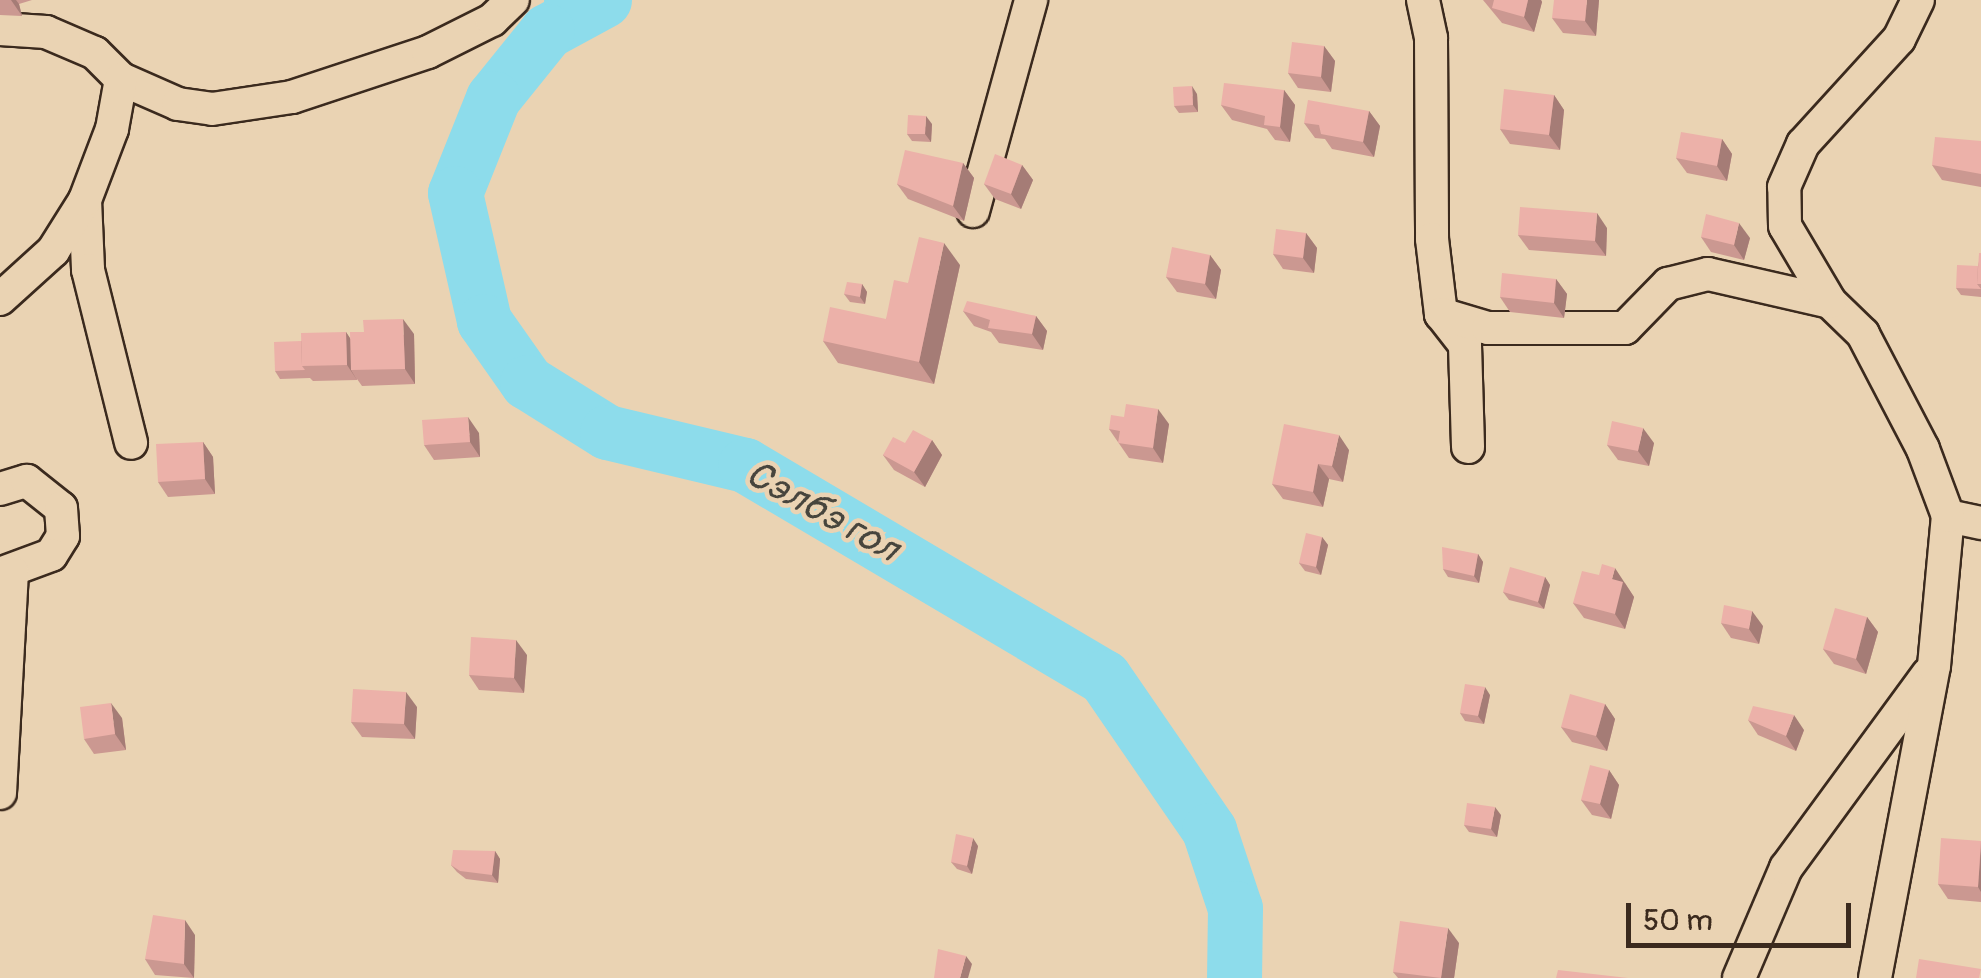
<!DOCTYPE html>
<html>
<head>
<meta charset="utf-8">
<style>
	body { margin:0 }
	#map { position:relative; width:1981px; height:978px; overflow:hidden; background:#ead3b3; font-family:Pangolin,sans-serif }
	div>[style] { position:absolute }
	.stream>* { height:9px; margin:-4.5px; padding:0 4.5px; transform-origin:4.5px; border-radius:4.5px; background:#8ddceb }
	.river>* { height:55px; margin:-27.5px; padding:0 27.5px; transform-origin:27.5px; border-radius:27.5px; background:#8ddceb }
	.roads { filter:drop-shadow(2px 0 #3b2a1e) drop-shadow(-2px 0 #3b2a1e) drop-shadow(0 2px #3b2a1e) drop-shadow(0 -2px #3b2a1e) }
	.minor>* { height:32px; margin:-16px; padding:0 16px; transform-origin:16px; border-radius:16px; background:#ead3b3 }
	.wall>* { inset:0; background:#cb9891 }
	.shaded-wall>* { inset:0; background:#a57c76 }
	.building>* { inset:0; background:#ecb1a9 }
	span { translate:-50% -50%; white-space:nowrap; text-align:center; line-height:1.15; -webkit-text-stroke:9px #ead3b3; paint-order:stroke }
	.water-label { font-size:38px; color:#47453d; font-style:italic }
	.scale { position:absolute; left:1626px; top:903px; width:225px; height:45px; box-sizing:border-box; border:5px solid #3b2a1e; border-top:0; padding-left:12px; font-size:30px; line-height:35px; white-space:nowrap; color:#3b2a1e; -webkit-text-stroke:8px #ead3b3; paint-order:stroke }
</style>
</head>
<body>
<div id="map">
	<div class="stream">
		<div style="left:547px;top:31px;width:31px;rotate:-88deg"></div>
	</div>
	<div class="river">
		<div style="left:604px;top:0;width:65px;rotate:151.5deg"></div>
		<div style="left:547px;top:31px;width:86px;rotate:128.9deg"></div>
		<div style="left:493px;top:98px;width:102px;rotate:111.8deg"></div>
		<div style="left:455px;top:193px;width:131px;rotate:77.2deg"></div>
		<div style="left:484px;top:321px;width:75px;rotate:54.8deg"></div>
		<div style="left:527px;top:382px;width:94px;rotate:32deg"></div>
		<div style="left:607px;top:432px;width:142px;rotate:13.4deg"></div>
		<div style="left:745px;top:465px;width:417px;rotate:30.6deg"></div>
		<div style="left:1104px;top:677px;width:186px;rotate:55.5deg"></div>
		<div style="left:1209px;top:830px;width:82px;rotate:71.6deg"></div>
		<div style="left:1235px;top:908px;width:70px;rotate:90.8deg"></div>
	</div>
	<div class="roads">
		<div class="minor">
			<div style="left:1423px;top:0;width:39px;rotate:78deg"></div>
			<div style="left:1431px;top:38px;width:201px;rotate:89.7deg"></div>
			<div style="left:1432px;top:239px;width:76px;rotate:83.2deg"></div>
			<div style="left:1441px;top:314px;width:39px;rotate:52deg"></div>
			<div style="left:1465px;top:345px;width:102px;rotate:88.3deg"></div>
			<div style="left:0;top:29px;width:46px;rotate:3.7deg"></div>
			<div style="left:46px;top:32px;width:53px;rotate:23.2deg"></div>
			<div style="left:95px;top:53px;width:37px;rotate:45deg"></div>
			<div style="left:121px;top:79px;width:62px;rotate:23.7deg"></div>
			<div style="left:178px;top:104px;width:34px;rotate:8deg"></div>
			<div style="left:212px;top:109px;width:81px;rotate:-8.5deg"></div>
			<div style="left:292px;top:97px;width:143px;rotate:-18.3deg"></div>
			<div style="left:428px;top:52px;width:72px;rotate:-26.6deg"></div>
			<div style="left:492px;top:20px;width:29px;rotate:-44deg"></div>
			<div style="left:85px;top:200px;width:70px;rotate:87.5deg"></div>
			<div style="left:88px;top:270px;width:178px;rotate:76deg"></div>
			<div style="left:973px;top:211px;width:219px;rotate:-74.6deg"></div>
			<div style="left:0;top:299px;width:72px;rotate:-42.2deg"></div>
			<div style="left:53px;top:251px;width:60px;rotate:-57.9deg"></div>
			<div style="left:85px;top:200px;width:76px;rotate:-69.2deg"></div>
			<div style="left:112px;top:129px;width:51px;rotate:-79.8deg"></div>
			<div style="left:1441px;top:314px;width:49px;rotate:16.6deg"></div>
			<div style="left:1488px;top:328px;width:137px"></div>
			<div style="left:1625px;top:328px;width:62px;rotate:-45.7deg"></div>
			<div style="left:1668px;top:284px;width:41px;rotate:-14deg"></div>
			<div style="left:1708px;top:274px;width:125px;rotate:12.9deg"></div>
			<div style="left:0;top:489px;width:28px;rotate:-17deg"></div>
			<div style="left:27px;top:481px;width:43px;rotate:38.5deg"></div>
			<div style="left:61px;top:508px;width:28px;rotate:86deg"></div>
			<div style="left:63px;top:536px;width:22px;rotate:122deg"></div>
			<div style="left:51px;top:555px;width:54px;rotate:159.6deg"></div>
			<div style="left:1948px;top:516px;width:34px;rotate:12deg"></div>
			<div style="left:0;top:793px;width:221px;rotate:-86.9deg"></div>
			<div style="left:1739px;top:978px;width:120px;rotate:-66.9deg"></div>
			<div style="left:1786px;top:868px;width:240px;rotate:-53.8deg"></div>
			<div style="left:1875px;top:978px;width:318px;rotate:-79.3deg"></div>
			<div style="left:1934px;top:666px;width:151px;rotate:-84.7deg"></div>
			<div style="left:1948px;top:516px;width:72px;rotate:-110.5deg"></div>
			<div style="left:1923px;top:449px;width:130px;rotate:-117.6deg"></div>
			<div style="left:1863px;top:334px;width:46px;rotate:-135.9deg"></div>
			<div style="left:1830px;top:302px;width:88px;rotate:-120.6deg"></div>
			<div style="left:1785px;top:226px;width:39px;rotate:-91deg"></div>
			<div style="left:1784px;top:187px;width:47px;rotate:-66.2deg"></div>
			<div style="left:1803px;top:144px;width:142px;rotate:-47.6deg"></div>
			<div style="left:1899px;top:39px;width:43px;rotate:-64deg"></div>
		</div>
	</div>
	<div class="wall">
		<div style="clip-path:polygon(0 0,32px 0,19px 4px,22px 16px,0 15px)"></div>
		<div style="clip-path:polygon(1483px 0,1541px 0,1542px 2px,1534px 32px,1502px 23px)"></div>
		<div style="clip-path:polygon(1599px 0,1596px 36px,1563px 33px,1552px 18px)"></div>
		<div style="clip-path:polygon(1324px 46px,1335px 61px,1331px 92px,1298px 88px,1288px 73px)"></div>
		<div style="clip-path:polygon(1284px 90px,1295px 105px,1290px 142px,1275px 140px,1267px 129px,1232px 120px,1221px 105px)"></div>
		<div style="clip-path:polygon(1197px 94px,1198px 112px,1179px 113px,1174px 106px)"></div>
		<div style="clip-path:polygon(1554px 95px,1564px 110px,1560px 150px,1510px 144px,1500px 129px)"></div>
		<div style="clip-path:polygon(1369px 111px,1380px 126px,1374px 157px,1332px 149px,1325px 139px,1315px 138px,1304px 123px)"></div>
		<div style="clip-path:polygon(932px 124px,931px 142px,912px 141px,907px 134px)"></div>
		<div style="clip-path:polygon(1722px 139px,1732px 154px,1727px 181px,1687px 173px,1676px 158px)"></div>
		<div style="clip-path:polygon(1981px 141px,1981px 187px,1942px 180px,1932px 165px)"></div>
		<div style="clip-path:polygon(963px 163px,974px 178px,964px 221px,908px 199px,897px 184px)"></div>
		<div style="clip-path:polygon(1022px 165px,1033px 180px,1021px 209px,995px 199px,984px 184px)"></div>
		<div style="clip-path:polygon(1607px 228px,1606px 256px,1529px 250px,1518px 235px)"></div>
		<div style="clip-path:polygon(1306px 233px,1317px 248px,1314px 273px,1283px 269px,1273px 254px)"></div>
		<div style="clip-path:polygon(1701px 237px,1750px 238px,1744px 260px,1711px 252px)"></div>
		<div style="clip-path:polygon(1981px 253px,1981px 297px,1961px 295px,1956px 288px,1978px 266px)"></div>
		<div style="clip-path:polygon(1210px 255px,1221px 270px,1216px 299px,1177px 292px,1166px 277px)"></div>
		<div style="clip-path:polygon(960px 265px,934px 384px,838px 363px,823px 341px,886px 319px,908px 283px)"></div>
		<div style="clip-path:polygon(1556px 279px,1567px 294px,1564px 318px,1510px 312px,1500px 297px)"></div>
		<div style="clip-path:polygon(862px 284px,867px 292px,865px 304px,850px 302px,844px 294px)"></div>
		<div style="clip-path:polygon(963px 311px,1036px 316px,1047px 331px,1043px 350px,999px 343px,991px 332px,974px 326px)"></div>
		<div style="clip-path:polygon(346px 332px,350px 339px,414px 334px,415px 384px,362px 386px,357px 379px,357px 380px,313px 381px,310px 378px,280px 379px,275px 371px,301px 341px)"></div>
		<div style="clip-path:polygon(1169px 424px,1163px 463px,1129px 458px,1109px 429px)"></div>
		<div style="clip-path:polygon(479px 433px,480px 457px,434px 460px,424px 445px)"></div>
		<div style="clip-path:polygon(932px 440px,942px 455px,925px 487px,894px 470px,883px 455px,905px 443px)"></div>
		<div style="clip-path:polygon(203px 442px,213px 457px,215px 494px,168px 497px,158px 482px)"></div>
		<div style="clip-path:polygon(1654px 443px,1649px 466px,1618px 460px,1607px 445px)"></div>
		<div style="clip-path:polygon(1349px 450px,1343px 482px,1329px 479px,1323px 507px,1283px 499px,1272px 484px)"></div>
		<div style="clip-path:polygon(1322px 537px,1328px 545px,1321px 575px,1305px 571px,1299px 563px)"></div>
		<div style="clip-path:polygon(1478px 554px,1483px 562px,1479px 583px,1448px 577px,1443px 569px)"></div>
		<div style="clip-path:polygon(1599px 575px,1625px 583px,1634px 597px,1625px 629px,1584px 618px,1573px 603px)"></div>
		<div style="clip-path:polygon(1545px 577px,1550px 585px,1544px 609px,1509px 600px,1503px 592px)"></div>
		<div style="clip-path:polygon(1867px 617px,1878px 632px,1866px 674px,1834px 664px,1823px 649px)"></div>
		<div style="clip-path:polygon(1721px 623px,1763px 626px,1759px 644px,1731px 638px)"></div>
		<div style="clip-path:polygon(527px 655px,524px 693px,479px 690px,469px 675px)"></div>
		<div style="clip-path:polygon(1490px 695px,1484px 724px,1465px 721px,1460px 713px)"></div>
		<div style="clip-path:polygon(1605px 704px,1615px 719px,1607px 751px,1572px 742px,1561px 727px)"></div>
		<div style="clip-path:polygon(417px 707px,415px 739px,362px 737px,351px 722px)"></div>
		<div style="clip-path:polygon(122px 718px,126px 750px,94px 754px,84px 739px)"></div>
		<div style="clip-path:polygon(1748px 720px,1804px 730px,1796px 751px,1758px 735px)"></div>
		<div style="clip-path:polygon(1609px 770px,1619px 785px,1611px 819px,1592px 815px,1581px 800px)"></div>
		<div style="clip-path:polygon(1501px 815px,1497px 837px,1469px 832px,1464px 825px)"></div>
		<div style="clip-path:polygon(1981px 841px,1981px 902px,1948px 899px,1938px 884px)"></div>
		<div style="clip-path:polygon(978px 846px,972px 874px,957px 869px,951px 862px)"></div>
		<div style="clip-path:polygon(495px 851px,500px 859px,498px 883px,466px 879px,457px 872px,451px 865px)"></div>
		<div style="clip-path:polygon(195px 935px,194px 978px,155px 975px,145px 959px)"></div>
		<div style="clip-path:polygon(1459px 943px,1454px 978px,1398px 978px,1393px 972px)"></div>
	</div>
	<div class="shaded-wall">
		<div style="clip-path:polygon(11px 0,16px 0,19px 4px,22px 16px)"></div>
		<div style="clip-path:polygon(1528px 0,1541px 0,1542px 2px,1534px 32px,1524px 17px)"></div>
		<div style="clip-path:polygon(1587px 0,1599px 0,1596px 36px,1585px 21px)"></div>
		<div style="clip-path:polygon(1324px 46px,1335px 61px,1331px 92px,1321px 77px)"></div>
		<div style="clip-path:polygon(1192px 86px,1197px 94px,1198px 112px,1193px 105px)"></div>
		<div style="clip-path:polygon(1284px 90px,1295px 105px,1290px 142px,1280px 127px)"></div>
		<div style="clip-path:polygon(1554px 95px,1564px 110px,1560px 150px,1549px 135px)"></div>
		<div style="clip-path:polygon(1369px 111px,1380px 126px,1374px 157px,1363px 142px)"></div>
		<div style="clip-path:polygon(926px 116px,932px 124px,931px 142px,925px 134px)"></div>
		<div style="clip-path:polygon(1722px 139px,1732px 154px,1727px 181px,1717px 166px)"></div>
		<div style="clip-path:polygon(963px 163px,974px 178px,964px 221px,953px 206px)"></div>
		<div style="clip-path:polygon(1022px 165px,1033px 180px,1021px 209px,1011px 194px)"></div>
		<div style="clip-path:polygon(1597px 213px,1607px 228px,1606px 256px,1595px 241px)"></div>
		<div style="clip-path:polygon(1739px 223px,1750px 238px,1744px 260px,1734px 245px)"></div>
		<div style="clip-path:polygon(1306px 233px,1317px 248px,1314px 273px,1303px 258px)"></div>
		<div style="clip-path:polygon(944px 243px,960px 265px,934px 384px,919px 362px)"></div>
		<div style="clip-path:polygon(1210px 255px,1221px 270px,1216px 299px,1205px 284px)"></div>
		<div style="clip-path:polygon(1556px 279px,1567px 294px,1564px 318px,1554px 303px)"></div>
		<div style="clip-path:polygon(862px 284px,867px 292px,865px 304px,860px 297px)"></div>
		<div style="clip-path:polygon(1036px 316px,1047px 331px,1043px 350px,1032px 334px)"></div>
		<div style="clip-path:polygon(403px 319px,414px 334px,415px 384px,405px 369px)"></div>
		<div style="clip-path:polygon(346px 332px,356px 347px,351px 370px,357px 380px,347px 365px)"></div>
		<div style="clip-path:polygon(1158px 409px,1169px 424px,1163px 463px,1153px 448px)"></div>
		<div style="clip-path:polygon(468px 417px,479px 433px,480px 457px,470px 442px)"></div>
		<div style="clip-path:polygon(1643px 428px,1654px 443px,1649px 466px,1638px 451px)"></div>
		<div style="clip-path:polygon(1339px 435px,1349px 450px,1343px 482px,1332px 466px)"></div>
		<div style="clip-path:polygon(932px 440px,942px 455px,925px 487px,914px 472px)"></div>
		<div style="clip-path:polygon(203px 442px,213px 457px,215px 494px,205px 479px)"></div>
		<div style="clip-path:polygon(1318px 464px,1329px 479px,1323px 507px,1313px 492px)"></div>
		<div style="clip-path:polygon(1322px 537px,1328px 545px,1321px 575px,1316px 567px)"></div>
		<div style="clip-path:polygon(1478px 554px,1483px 562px,1479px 583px,1474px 576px)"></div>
		<div style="clip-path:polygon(1615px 568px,1634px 597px,1625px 629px,1615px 614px,1612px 579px)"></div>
		<div style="clip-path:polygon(1545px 577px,1550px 585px,1544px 609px,1538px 602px)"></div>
		<div style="clip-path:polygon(1752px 611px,1763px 626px,1759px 644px,1749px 629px)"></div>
		<div style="clip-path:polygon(1867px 617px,1878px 632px,1866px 674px,1856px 659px)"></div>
		<div style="clip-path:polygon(516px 640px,527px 655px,524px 693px,514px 678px)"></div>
		<div style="clip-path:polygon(1485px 687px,1490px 695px,1484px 724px,1478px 716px)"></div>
		<div style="clip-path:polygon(406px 692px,417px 707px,415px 739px,404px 724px)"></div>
		<div style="clip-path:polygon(111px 703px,122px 718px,126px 750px,115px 734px)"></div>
		<div style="clip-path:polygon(1605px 704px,1615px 719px,1607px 751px,1596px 736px)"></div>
		<div style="clip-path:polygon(1794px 715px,1804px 730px,1796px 751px,1786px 736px)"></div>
		<div style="clip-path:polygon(1609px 770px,1619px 785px,1611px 819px,1600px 804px)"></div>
		<div style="clip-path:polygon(1495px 807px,1501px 815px,1497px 837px,1491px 829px)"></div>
		<div style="clip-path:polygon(973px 838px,978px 846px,972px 874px,967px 866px)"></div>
		<div style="clip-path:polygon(1981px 847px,1981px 892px,1978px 887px)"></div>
		<div style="clip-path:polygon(495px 851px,500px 859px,498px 883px,492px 875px)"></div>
		<div style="clip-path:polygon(185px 920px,195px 935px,194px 978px,184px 964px)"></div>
		<div style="clip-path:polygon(1448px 928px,1459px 943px,1454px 978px,1441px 978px)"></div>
		<div style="clip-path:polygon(966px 956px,972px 964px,968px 978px,960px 978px)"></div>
	</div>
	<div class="building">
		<div style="clip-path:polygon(1494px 0,1528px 0,1524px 17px,1492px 8px)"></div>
		<div style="clip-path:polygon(1554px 0,1587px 0,1585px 21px,1552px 18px)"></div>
		<div style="clip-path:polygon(1292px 42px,1324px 46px,1321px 77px,1288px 73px)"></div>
		<div style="clip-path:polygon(1224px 83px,1284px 90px,1280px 127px,1264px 125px,1265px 116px,1221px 105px)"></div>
		<div style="clip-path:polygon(1192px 86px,1193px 105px,1174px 106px,1173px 87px)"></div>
		<div style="clip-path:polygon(1504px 89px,1554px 95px,1549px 135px,1500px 129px)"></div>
		<div style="clip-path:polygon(1308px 100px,1369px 111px,1363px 142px,1321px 134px,1319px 125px,1304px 123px)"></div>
		<div style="clip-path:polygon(908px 115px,926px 116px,925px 134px,907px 134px)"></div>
		<div style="clip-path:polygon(1681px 132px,1722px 139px,1717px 166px,1676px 158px)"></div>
		<div style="clip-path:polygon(1935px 137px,1981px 141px,1981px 174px,1932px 165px)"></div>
		<div style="clip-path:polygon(905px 150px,963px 163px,953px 206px,897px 184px)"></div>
		<div style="clip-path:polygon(995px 154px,1022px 165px,1011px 194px,984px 184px)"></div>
		<div style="clip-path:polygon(1520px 207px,1597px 213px,1595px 241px,1518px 235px)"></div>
		<div style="clip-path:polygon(1706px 214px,1739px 223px,1734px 245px,1701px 237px)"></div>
		<div style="clip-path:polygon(1276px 229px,1306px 233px,1303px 258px,1273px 254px)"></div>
		<div style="clip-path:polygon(919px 237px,944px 243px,919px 362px,823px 341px,830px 307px,886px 319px,894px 280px,908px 283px)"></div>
		<div style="clip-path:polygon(1172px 247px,1210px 255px,1205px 284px,1166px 277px)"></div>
		<div style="clip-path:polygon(1979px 253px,1981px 253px,1981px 284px,1977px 284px)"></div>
		<div style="clip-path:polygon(1957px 265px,1978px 266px,1977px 284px,1981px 289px,1956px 288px)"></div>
		<div style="clip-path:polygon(1502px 273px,1556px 279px,1554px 303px,1500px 297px)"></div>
		<div style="clip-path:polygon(847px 282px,862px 284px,860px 297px,844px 294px)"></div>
		<div style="clip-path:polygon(967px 301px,1036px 316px,1032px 334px,988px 328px,990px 320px,963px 311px)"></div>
		<div style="clip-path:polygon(403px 319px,405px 369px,351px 370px,350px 332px,364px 332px,363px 320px)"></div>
		<div style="clip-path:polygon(346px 332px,347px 365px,302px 366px,301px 333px)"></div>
		<div style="clip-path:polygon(301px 341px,302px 366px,305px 370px,275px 371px,274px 342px)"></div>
		<div style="clip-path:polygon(1126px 404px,1158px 409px,1153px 448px,1118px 443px,1120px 431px,1109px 429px,1111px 415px,1124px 417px)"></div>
		<div style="clip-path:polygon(468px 417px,470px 442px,424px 445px,422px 420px)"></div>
		<div style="clip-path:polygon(1612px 421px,1643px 428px,1638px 451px,1607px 445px)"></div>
		<div style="clip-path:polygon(1284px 424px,1339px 435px,1332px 466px,1318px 464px,1313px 492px,1272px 484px)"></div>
		<div style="clip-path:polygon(913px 430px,932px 440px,914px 472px,883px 455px,893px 437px,905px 443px)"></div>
		<div style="clip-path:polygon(203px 442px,205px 479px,158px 482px,156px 444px)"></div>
		<div style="clip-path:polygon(1306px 533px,1322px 537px,1316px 567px,1299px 563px)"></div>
		<div style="clip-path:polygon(1442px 547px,1478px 554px,1474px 576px,1443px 569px)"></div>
		<div style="clip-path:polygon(1602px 564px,1615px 568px,1612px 579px,1623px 582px,1615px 614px,1573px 603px,1582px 571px,1599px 575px)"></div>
		<div style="clip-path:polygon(1510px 567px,1545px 577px,1538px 602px,1503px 592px)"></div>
		<div style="clip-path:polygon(1724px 605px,1752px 611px,1749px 629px,1721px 623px)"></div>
		<div style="clip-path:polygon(1835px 608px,1867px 617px,1856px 659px,1823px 649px)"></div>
		<div style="clip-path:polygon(471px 637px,516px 640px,514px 678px,469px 675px)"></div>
		<div style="clip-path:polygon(1465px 684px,1485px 687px,1478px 716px,1460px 713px)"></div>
		<div style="clip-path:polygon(353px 689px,406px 692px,404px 724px,351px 722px)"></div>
		<div style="clip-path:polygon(1570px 694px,1605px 704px,1596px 736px,1561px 727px)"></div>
		<div style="clip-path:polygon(111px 703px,115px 734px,84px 739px,80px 707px)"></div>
		<div style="clip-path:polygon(1753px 706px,1794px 715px,1786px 736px,1748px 720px)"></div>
		<div style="clip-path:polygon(1590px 765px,1609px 770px,1600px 804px,1581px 800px)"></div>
		<div style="clip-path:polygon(1467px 803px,1495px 807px,1491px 829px,1464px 825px)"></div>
		<div style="clip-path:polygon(956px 834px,973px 838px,967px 866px,951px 862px)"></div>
		<div style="clip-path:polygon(1941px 838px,1981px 841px,1978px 887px,1938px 884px)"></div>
		<div style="clip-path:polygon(453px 850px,495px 851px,492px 875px,460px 871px,451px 865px)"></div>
		<div style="clip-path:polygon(153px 915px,185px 920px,184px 964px,145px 959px)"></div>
		<div style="clip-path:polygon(1400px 921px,1448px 928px,1441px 978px,1393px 972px)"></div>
		<div style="clip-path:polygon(938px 949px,966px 956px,960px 978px,934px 978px)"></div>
		<div style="clip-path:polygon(1919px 959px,1981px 969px,1979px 978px,1916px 978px)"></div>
		<div style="clip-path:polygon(1558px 970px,1628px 978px,1556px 978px)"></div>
	</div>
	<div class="water-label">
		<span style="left:822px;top:512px;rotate:29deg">Сэлбэ гол</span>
	</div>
	<div class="scale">50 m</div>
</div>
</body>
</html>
